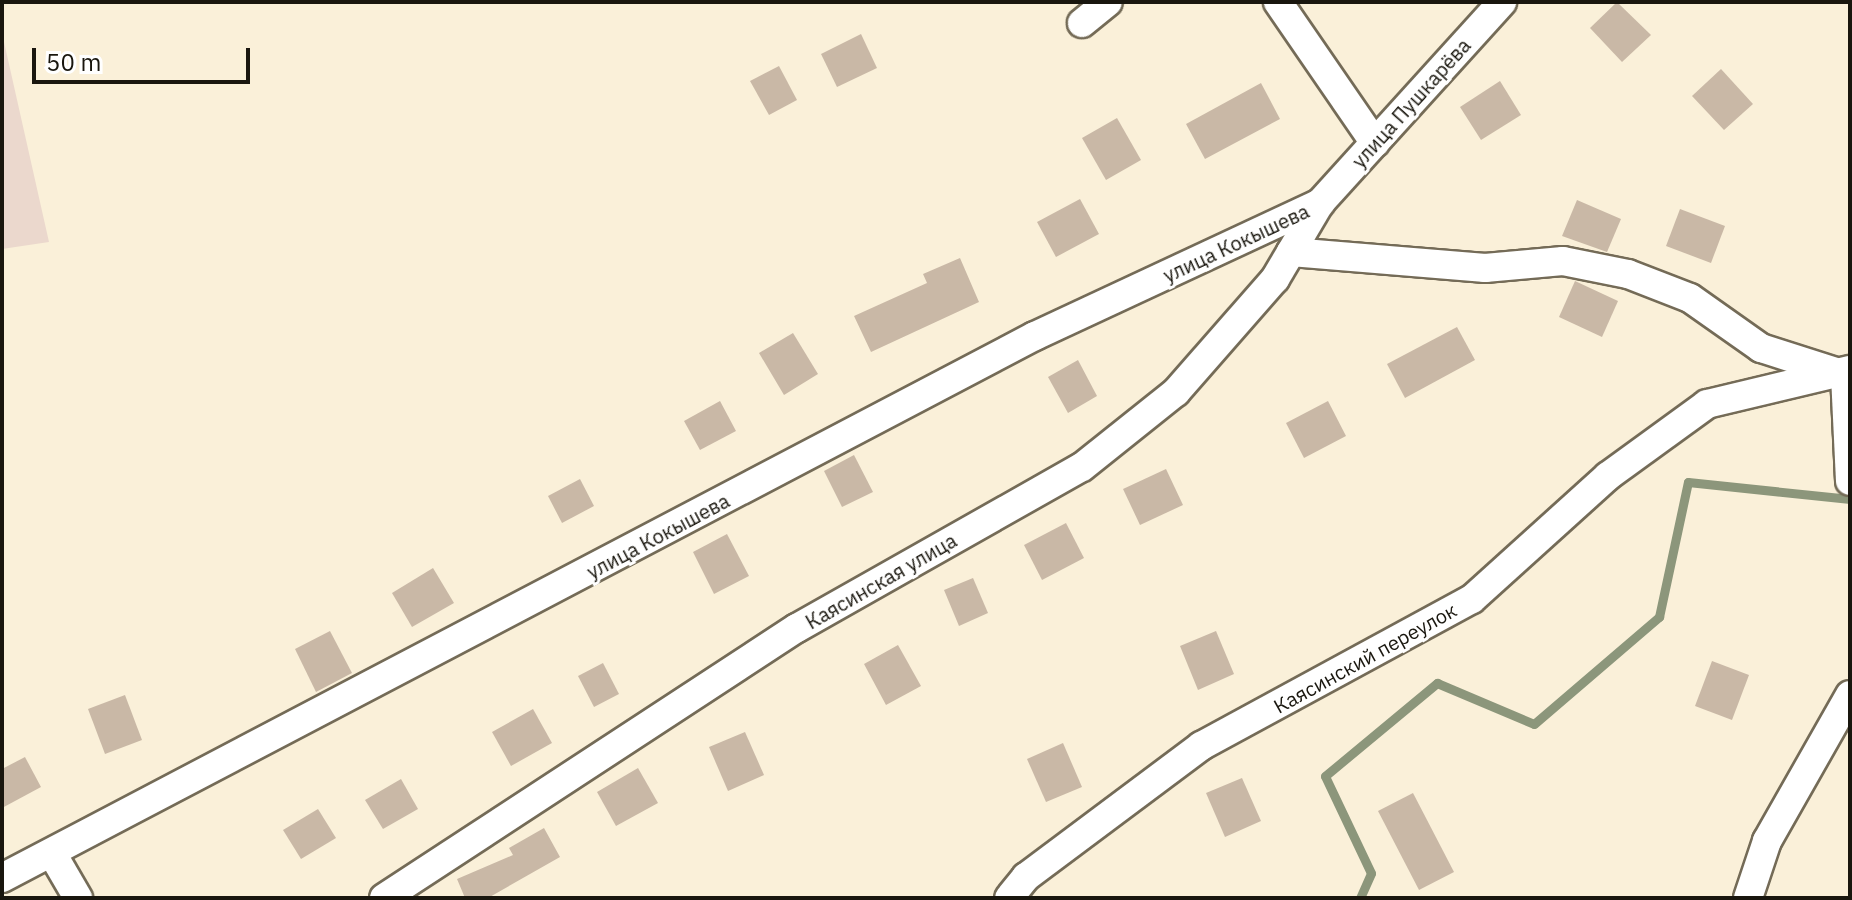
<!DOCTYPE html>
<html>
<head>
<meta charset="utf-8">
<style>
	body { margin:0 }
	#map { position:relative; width:1852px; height:900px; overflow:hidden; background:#faf0d9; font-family:"IBM Plex Sans",sans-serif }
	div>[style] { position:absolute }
	.green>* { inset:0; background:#ebd8cd }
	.stream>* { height:9px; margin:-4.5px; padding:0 4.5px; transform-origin:4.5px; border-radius:4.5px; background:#8c967b }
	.building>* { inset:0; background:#c9b8a6 }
	.roads { filter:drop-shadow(2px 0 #746b57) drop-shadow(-2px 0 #746b57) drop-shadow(0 2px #746b57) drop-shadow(0 -2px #746b57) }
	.minor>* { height:28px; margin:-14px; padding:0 14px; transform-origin:14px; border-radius:14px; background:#fff }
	span { translate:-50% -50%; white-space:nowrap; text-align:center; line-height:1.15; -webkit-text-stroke:6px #fff; paint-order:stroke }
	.street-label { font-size:20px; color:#19160e }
	.frame { position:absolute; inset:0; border:4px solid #19160e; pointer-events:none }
	.scale { position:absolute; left:32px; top:48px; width:218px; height:36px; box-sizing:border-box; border:4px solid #19160e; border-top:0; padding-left:10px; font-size:24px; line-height:28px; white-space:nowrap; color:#19160e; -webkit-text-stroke:6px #fff; paint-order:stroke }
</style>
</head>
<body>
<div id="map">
	<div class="green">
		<div style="clip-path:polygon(2px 33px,49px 242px,2px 249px)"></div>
	</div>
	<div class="stream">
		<div style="left:1360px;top:898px;width:27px;rotate:-66deg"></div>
		<div style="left:1371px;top:873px;width:107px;rotate:-115.4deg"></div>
		<div style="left:1325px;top:776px;width:146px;rotate:-39.7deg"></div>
		<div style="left:1437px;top:683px;width:105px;rotate:22.9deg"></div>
		<div style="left:1534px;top:724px;width:165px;rotate:-40.6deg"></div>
		<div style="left:1659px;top:617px;width:138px;rotate:-77.9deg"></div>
		<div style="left:1688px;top:482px;width:163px;rotate:6deg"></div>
	</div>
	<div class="building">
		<div style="clip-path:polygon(1617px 2px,1651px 35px,1622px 62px,1590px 28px)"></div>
		<div style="clip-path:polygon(861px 34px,877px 68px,837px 87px,821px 54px)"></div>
		<div style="clip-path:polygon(779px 66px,797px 100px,769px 115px,750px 81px)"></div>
		<div style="clip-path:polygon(1721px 69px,1753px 104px,1724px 130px,1692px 96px)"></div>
		<div style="clip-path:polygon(1500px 81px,1521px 115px,1481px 140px,1460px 107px)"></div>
		<div style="clip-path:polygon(1261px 83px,1280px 119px,1205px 159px,1186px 124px)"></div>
		<div style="clip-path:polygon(1117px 118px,1141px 160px,1106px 180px,1082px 138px)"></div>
		<div style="clip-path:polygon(1080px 199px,1099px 234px,1056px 257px,1037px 222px)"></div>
		<div style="clip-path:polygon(1577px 200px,1621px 219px,1607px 252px,1562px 236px)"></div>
		<div style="clip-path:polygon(1680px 209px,1725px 226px,1711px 263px,1666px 246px)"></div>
		<div style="clip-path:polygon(960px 258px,979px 302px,871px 352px,854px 316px,927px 283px,923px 274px)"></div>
		<div style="clip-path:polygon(1575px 281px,1618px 301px,1602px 337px,1559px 317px)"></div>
		<div style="clip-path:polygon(1457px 327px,1475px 360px,1405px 398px,1387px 364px)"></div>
		<div style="clip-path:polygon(793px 333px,818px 374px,784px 395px,759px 353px)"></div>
		<div style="clip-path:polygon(1078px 360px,1097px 396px,1068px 413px,1048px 377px)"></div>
		<div style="clip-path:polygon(720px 401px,736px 431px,700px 450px,684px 421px)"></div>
		<div style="clip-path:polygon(1328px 401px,1346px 436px,1304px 458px,1286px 423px)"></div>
		<div style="clip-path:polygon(854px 455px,873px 492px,842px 507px,824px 471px)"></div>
		<div style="clip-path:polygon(1166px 469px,1183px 505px,1140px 525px,1123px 489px)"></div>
		<div style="clip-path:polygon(580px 479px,594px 506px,562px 523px,548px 496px)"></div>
		<div style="clip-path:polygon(1066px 523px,1084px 558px,1042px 580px,1024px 545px)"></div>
		<div style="clip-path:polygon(727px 534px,749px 576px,714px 594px,693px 552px)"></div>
		<div style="clip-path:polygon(433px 568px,454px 603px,412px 627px,392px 593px)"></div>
		<div style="clip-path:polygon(973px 578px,988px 613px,959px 626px,944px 590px)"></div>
		<div style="clip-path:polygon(330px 631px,352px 673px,316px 692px,295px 649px)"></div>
		<div style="clip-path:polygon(1216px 631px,1234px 674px,1198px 690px,1180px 646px)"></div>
		<div style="clip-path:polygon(898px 645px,921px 686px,886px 705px,864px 664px)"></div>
		<div style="clip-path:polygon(1712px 661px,1749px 675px,1732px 720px,1695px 706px)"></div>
		<div style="clip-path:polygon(603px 663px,619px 694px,594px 707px,578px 676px)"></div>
		<div style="clip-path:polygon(125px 695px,142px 740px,105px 754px,88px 709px)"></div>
		<div style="clip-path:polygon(533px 709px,552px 743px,511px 766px,492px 732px)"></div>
		<div style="clip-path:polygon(745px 732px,764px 775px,728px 791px,709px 747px)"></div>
		<div style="clip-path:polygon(1063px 743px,1082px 787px,1046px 802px,1027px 759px)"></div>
		<div style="clip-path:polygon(25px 757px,41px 787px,2px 808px,2px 769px)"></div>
		<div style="clip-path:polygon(638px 768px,658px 803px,616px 826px,597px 792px)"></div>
		<div style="clip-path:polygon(1242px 778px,1261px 821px,1225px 837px,1206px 793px)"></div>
		<div style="clip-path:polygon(401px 779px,418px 809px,383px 829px,365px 800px)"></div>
		<div style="clip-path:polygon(1413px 793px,1454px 872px,1419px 890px,1378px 811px)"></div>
		<div style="clip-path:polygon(318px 809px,336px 838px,301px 859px,283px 830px)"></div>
		<div style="clip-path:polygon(544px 828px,560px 857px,488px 898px,465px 898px,457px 879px,513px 855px,509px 848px)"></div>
	</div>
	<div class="roads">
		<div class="minor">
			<div style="left:1278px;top:2px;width:171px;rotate:55.5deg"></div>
			<div style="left:1082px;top:23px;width:33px;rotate:-39deg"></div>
			<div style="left:1291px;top:252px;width:195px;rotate:4.7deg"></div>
			<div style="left:1485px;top:268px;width:78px;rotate:-5.1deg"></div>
			<div style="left:1563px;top:261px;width:66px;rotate:11.3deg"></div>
			<div style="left:1628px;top:274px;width:66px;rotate:21.2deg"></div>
			<div style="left:1690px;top:298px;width:87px;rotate:35.2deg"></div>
			<div style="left:1761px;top:348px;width:88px;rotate:17.8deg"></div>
			<div style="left:1845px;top:375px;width:106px;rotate:87.3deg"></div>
			<div style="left:53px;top:855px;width:50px;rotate:59.8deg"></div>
			<div style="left:2px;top:878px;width:1167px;rotate:-27.69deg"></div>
			<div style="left:1035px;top:336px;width:315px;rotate:-25deg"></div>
			<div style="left:384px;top:898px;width:493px;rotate:-33.2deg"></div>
			<div style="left:797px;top:628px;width:327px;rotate:-29.5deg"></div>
			<div style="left:1082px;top:467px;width:120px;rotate:-38.6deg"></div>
			<div style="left:1176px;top:392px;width:150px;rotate:-48.8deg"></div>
			<div style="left:1275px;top:279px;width:88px;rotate:-59.4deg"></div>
			<div style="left:1320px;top:203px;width:271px;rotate:-47.8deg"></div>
			<div style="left:1009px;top:898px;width:27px;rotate:-51deg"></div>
			<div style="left:1026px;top:877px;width:219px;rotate:-36.8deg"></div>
			<div style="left:1201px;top:746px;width:308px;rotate:-28.5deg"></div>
			<div style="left:1472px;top:599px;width:183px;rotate:-42.1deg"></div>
			<div style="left:1608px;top:476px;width:122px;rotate:-36deg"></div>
			<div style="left:1707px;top:404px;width:147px;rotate:-13.4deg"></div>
			<div style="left:1748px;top:898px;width:60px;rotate:-71.6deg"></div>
			<div style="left:1767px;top:841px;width:168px;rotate:-60.4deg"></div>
		</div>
	</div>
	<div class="street-label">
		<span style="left:1411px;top:103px;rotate:-48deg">улица Пушкарёва</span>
		<span style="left:1236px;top:243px;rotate:-25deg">улица Кокышева</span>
		<span style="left:658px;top:536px;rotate:-28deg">улица Кокышева</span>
		<span style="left:881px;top:581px;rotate:-30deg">Каясинская улица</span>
		<span style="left:1365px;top:658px;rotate:-29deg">Каясинский переулок</span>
	</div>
	<div class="frame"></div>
	<div class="scale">50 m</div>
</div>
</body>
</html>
